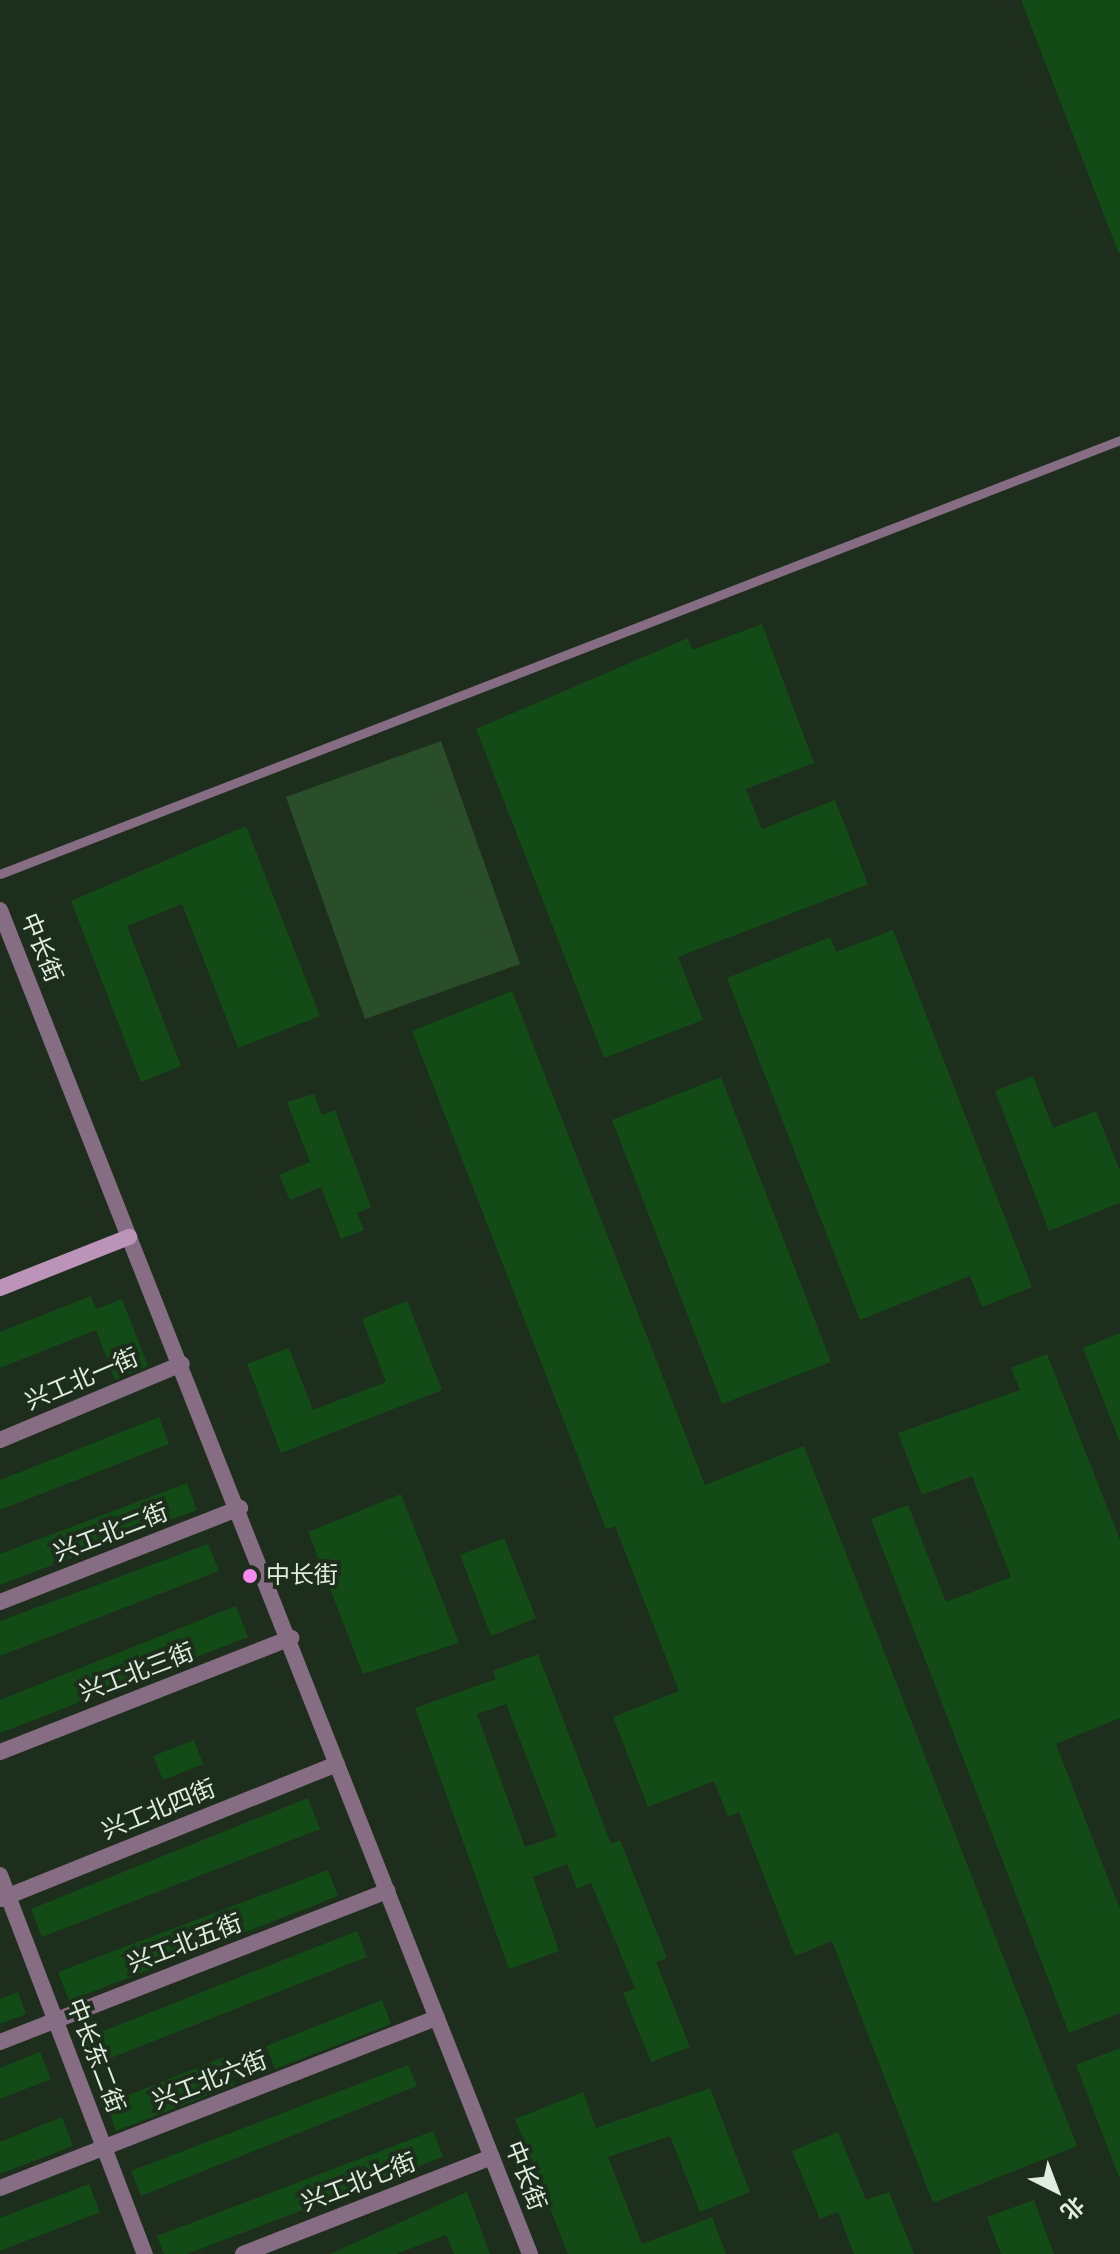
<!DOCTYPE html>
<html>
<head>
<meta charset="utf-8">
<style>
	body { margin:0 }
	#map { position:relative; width:1120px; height:2254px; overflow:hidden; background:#1d2e1c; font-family:Rubik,"Noto Sans SC",sans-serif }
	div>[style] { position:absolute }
	.green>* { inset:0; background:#2a4e2a }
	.building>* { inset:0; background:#134b16 }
	.service>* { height:9px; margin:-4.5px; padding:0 4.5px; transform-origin:4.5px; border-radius:4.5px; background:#876d84 }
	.minor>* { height:16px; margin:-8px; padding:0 8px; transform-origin:8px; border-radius:8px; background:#876d84 }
	.tertiary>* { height:16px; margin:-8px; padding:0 8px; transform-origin:8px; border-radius:8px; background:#876d84 }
	.secondary>* { height:16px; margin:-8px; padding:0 8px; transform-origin:8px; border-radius:8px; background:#bc94b9 }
	.dots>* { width:22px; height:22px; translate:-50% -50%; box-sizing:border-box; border:4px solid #1d2e1c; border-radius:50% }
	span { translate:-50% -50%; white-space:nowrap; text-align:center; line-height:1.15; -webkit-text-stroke:8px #1d2e1c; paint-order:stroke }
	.street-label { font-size:24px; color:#e2ede2 }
	.poi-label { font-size:24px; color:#e2ede2 }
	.left { translate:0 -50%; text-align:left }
	.north { position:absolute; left:1016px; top:2150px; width:80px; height:80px; -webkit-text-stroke:6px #1d2e1c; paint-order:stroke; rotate:138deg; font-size:22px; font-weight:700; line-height:32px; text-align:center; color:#e2ede2 }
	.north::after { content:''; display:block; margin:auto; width:28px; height:36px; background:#e2ede2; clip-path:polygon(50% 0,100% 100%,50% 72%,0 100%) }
</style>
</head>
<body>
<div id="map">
	<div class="green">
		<div style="clip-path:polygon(441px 741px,520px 964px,365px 1019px,286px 797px)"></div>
	</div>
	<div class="building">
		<div style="clip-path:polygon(1021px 0,1120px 0,1120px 253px,1119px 254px)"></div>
		<div style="clip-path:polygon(762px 624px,814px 763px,746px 789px,762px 829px,835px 800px,868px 884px,678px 957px,703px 1020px,604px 1058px,476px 729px,688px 638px,692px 650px)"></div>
		<div style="clip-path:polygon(246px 826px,320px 1016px,238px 1048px,182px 904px,127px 926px,181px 1066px,141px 1082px,71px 901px)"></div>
		<div style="clip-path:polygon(893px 930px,1032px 1287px,982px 1307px,970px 1276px,860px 1320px,727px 978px,830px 937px,836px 952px)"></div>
		<div style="clip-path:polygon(512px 991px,705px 1485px,804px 1446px,1077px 2146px,933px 2203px,832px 1941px,795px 1956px,739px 1812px,728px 1817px,714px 1781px,648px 1807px,613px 1717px,679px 1691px,615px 1526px,606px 1529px,412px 1031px)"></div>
		<div style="clip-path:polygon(1033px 1076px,1053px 1128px,1096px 1111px,1120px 1171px,1120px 1203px,1049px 1231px,995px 1091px)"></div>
		<div style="clip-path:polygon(721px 1077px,831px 1362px,722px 1404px,612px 1120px)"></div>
		<div style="clip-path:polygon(314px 1094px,322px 1115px,335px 1110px,371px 1207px,357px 1213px,364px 1230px,341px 1239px,321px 1187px,290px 1200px,279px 1175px,310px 1162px,287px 1102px)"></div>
		<div style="clip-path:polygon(91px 1296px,96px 1309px,122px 1299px,148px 1366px,115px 1380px,96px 1330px,0 1368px,0 1332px)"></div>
		<div style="clip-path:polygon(407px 1301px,442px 1390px,281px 1453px,247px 1364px,289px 1348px,313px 1410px,386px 1382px,362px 1319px)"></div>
		<div style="clip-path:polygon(1120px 1333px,1120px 1439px,1119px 1440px,1083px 1348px)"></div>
		<div style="clip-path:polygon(1047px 1354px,1120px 1540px,1120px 1718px,1056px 1744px,1120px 1909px,1120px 2013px,1069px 2033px,871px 1519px,908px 1505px,946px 1602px,1011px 1577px,972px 1476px,922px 1495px,898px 1433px,1020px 1390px,1011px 1368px)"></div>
		<div style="clip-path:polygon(159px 1417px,169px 1444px,0 1510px,0 1480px)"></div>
		<div style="clip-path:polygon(187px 1483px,197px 1510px,0 1585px,0 1554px)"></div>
		<div style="clip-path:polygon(401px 1494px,459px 1643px,363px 1674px,308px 1532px)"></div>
		<div style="clip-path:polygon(504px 1538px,536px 1618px,491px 1636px,460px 1555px)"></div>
		<div style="clip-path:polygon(208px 1544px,219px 1571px,0 1656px,0 1621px)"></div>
		<div style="clip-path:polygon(236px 1606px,248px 1637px,0 1733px,0 1700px)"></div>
		<div style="clip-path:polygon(evenodd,538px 1654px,611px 1844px,620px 1840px,667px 1958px,656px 1962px,690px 2047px,651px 2062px,623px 1993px,635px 1988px,591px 1883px,577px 1889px,567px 1864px,533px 1877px,559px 1951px,509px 1969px,415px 1708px,496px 1679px,493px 1671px,538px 1654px,506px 1704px,557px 1836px,525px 1847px,477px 1714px,506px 1704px)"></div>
		<div style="clip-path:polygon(194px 1740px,203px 1764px,163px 1780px,153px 1756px)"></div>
		<div style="clip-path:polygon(308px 1798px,320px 1829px,42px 1937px,31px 1909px)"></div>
		<div style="clip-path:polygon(328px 1870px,338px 1896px,69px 2001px,58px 1972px)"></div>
		<div style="clip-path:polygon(357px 1931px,367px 1957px,93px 2065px,83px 2039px)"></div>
		<div style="clip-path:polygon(18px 1992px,26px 2014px,0 2024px,0 1999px)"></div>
		<div style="clip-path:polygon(382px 2000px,391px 2024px,275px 2069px,266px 2046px)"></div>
		<div style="clip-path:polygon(1120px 2048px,1120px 2176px,1119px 2177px,1076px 2065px)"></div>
		<div style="clip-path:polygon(40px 2052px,51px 2079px,0 2099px,0 2068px)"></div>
		<div style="clip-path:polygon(224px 2057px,234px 2085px,116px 2131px,106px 2104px)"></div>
		<div style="clip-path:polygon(408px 2065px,417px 2086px,141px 2196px,131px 2171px)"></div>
		<div style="clip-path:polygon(710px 2088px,750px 2192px,700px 2212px,670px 2136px,608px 2157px,642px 2244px,712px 2217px,726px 2254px,568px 2254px,515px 2119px,583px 2092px,596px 2128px)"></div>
		<div style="clip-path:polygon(62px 2117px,73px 2146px,0 2174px,0 2142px)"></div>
		<div style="clip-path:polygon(433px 2131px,443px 2157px,187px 2254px,164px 2254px,157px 2236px)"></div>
		<div style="clip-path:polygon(838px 2132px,866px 2200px,889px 2192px,914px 2254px,854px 2254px,838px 2212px,820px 2219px,792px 2151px)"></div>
		<div style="clip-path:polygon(89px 2184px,100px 2212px,0 2251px,0 2218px)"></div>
		<div style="clip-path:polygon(467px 2192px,490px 2254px,454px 2254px,446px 2235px,396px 2254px,330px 2254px)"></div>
		<div style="clip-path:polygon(1034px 2200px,1054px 2254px,1001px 2254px,987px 2217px)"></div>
	</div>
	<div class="service">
		<div style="left:0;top:874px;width:1201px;rotate:-21.18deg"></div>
	</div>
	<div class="minor">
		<div style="left:0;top:1440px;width:197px;rotate:-22.7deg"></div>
		<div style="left:0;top:1602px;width:258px;rotate:-21.4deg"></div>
		<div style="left:0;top:1752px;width:313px;rotate:-21.4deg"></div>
		<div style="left:0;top:1875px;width:406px;rotate:69.1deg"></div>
		<div style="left:1px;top:1899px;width:362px;rotate:-21.9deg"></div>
		<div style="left:0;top:2042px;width:416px;rotate:-21.3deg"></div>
		<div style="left:0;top:2188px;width:469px;rotate:-21.3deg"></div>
		<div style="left:243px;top:2254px;width:267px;rotate:-21.3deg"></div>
	</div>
	<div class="tertiary">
		<div style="left:0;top:910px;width:1445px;rotate:68.48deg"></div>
	</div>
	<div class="secondary">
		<div style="left:0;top:1288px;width:139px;rotate:-21.6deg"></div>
	</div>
	<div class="dots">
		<div style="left:250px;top:1576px;background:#f589ee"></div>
	</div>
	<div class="street-label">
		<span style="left:41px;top:948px;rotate:68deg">中长街</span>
		<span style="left:82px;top:1380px;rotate:-23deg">兴工北一街</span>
		<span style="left:111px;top:1533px;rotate:-21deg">兴工北二街</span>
		<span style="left:137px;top:1673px;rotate:-21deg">兴工北三街</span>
		<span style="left:159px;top:1810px;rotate:-22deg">兴工北四街</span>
		<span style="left:185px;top:1944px;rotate:-21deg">兴工北五街</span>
		<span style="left:95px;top:2056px;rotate:69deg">中长东二街</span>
		<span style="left:210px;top:2081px;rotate:-21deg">兴工北六街</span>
		<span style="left:525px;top:2176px;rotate:69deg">中长街</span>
		<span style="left:359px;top:2183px;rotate:-21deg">兴工北七街</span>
	</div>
	<div class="poi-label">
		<span class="left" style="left:266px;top:1576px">中长街</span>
	</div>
	<div class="north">北</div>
</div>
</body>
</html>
